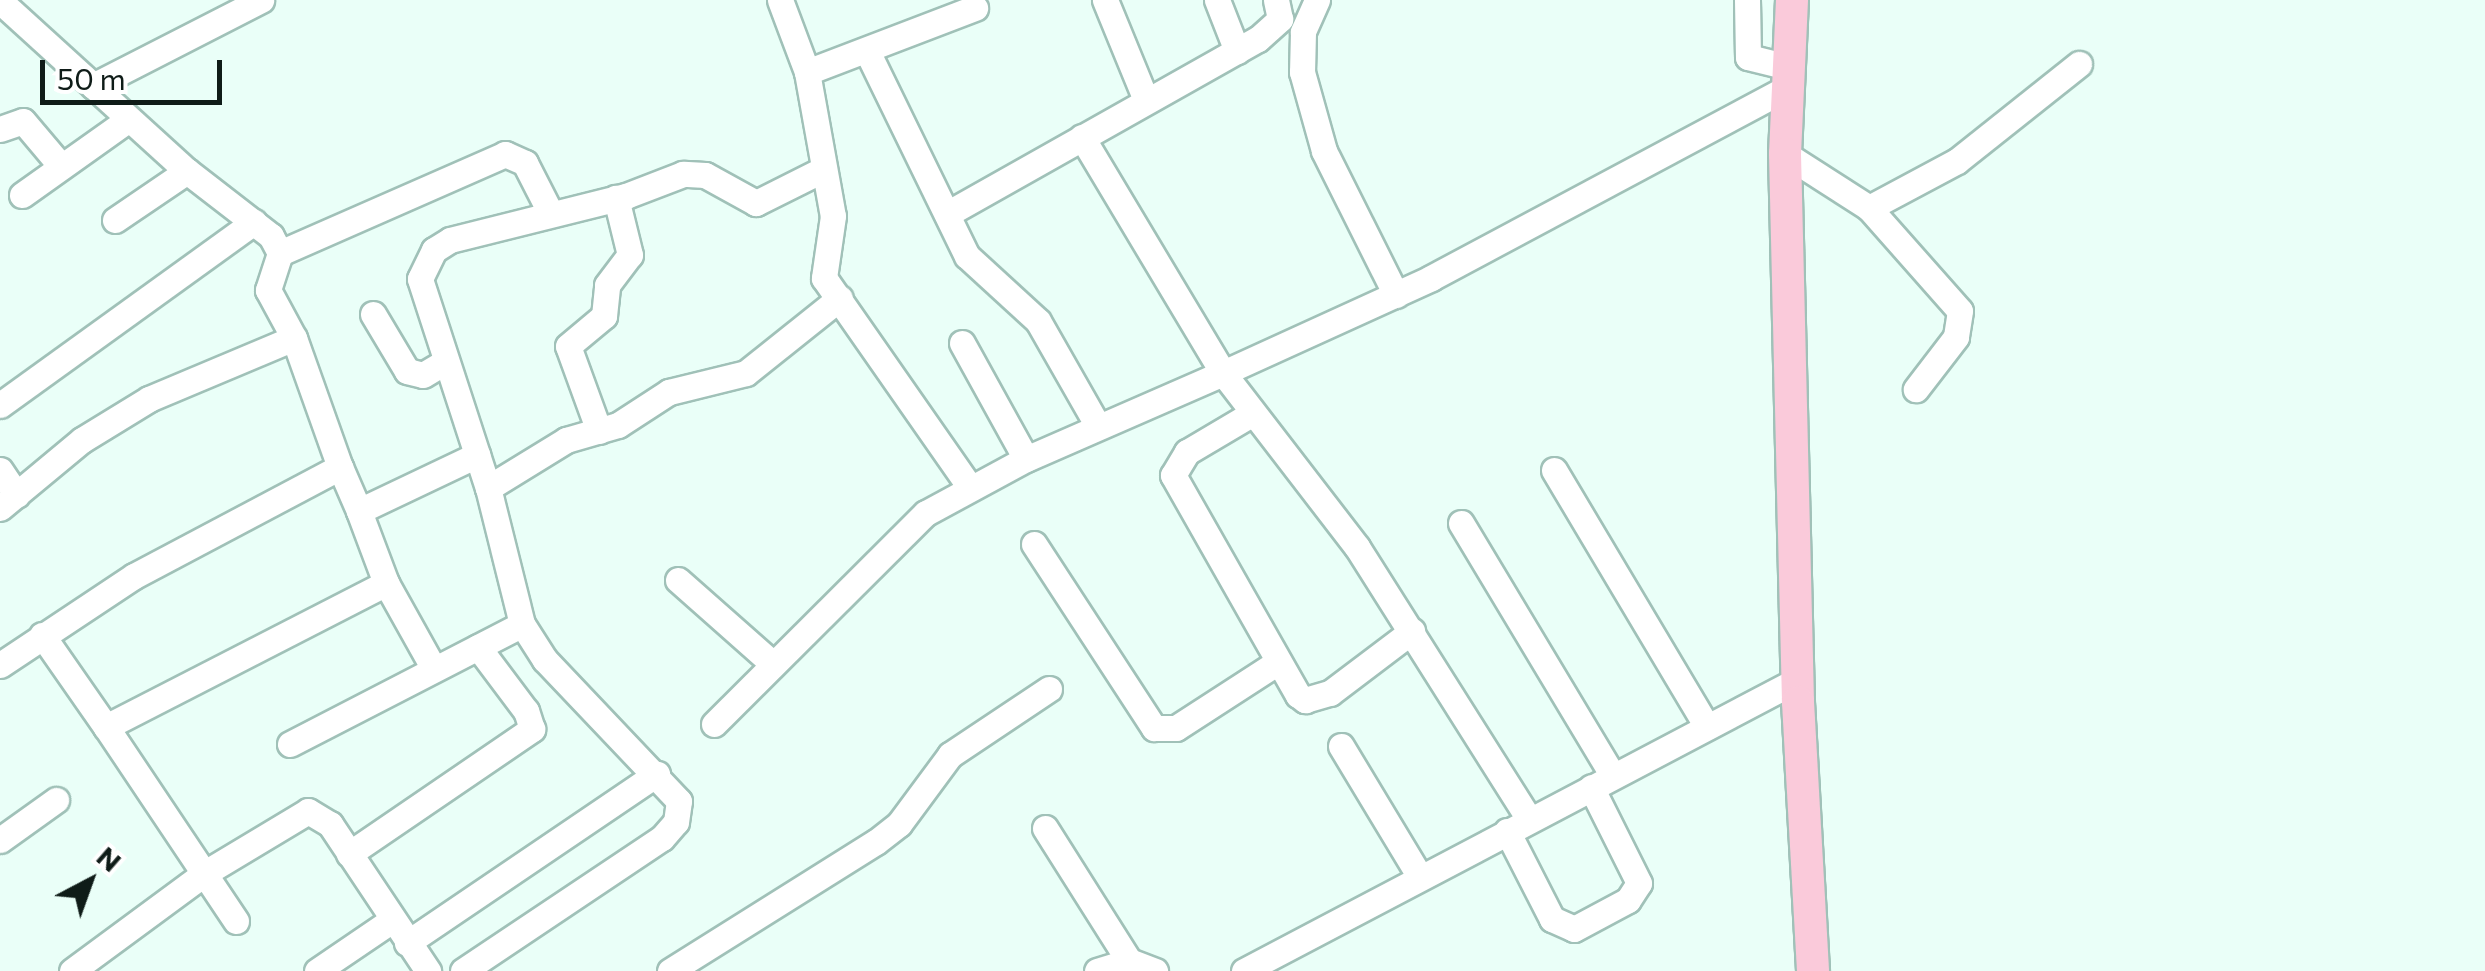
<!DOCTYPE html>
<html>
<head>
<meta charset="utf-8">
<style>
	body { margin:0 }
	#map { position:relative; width:2485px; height:971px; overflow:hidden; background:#eafff8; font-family:Commissioner,sans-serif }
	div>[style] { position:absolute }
	.roads { filter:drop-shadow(2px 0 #a0c1b8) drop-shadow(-2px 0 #a0c1b8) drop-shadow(0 2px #a0c1b8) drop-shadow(0 -2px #a0c1b8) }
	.minor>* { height:25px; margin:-12.5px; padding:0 12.5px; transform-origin:12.5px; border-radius:12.5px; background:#fff }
	.major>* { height:32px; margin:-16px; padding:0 16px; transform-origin:16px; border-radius:16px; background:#facada }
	span { translate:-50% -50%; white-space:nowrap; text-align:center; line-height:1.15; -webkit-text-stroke:8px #fff; paint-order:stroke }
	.north { position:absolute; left:40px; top:831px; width:100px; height:100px; -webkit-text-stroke:8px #fff; paint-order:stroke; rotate:41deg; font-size:28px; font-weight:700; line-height:40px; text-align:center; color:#0f1c18 }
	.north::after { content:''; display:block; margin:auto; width:35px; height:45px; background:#0f1c18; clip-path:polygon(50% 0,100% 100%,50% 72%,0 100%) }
	.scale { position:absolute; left:40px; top:60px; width:182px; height:45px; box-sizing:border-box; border:5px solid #0f1c18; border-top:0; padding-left:12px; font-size:30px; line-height:35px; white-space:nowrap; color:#0f1c18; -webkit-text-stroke:8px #fff; paint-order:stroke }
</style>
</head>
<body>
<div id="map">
	<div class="roads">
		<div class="minor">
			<div style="left:780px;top:0;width:77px;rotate:69.4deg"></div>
			<div style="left:807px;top:72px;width:146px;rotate:79.8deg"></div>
			<div style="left:833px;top:216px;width:63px;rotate:98.3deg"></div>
			<div style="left:824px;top:278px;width:254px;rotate:55.1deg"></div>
			<div style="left:1105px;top:0;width:108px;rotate:67.7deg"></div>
			<div style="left:1217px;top:0;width:55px;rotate:68.6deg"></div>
			<div style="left:1317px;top:0;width:35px;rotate:114deg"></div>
			<div style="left:1303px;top:32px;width:40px;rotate:91.4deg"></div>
			<div style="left:1302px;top:72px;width:82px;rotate:74.4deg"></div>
			<div style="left:1324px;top:151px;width:161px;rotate:63.4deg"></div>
			<div style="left:1747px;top:0;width:57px;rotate:89deg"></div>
			<div style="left:1748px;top:57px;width:41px;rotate:14deg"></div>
			<div style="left:0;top:1px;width:253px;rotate:42.3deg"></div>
			<div style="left:187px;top:171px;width:106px;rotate:37.7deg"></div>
			<div style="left:271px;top:236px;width:19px;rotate:62deg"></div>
			<div style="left:280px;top:253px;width:39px;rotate:108deg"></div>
			<div style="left:268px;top:290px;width:55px;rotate:61.6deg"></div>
			<div style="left:294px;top:338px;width:137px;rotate:70.4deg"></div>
			<div style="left:340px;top:467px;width:233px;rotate:152.1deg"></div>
			<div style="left:134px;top:576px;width:161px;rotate:146.4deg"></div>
			<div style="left:867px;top:51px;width:228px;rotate:64deg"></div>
			<div style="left:967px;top:256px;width:96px;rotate:42.5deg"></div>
			<div style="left:1038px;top:321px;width:121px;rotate:60.3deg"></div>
			<div style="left:807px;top:72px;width:180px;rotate:-20.9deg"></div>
			<div style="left:93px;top:86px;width:189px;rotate:-27.1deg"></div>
			<div style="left:0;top:129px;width:24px;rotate:-19deg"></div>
			<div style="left:23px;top:121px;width:59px;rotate:49.8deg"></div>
			<div style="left:1785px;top:154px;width:100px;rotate:32.7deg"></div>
			<div style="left:1869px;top:208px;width:137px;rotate:48.5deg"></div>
			<div style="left:1960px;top:311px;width:26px;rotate:99deg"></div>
			<div style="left:1956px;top:337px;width:66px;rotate:127.6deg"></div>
			<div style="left:822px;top:170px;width:74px;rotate:153.4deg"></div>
			<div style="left:756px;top:203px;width:58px;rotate:-151.2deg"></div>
			<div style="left:705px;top:175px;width:22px;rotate:-177deg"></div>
			<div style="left:683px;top:174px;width:61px;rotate:158.9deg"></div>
			<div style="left:626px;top:196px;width:181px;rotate:166deg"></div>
			<div style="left:450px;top:240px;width:19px;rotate:148deg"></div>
			<div style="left:434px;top:250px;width:32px;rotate:116deg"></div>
			<div style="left:420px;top:279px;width:220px;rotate:72deg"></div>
			<div style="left:488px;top:488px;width:92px;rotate:-31.6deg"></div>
			<div style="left:566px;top:440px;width:54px;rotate:-16.1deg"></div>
			<div style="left:618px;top:425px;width:61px;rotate:-32.9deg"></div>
			<div style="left:669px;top:392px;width:79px;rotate:-13.9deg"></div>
			<div style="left:746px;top:373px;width:120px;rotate:-38.6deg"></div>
			<div style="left:22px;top:195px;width:131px;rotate:-35.4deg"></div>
			<div style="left:1869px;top:208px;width:100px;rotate:-28.1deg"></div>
			<div style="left:1957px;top:161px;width:156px;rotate:-38.5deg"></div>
			<div style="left:947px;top:214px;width:357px;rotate:-29.4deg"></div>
			<div style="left:1258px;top:39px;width:30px;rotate:-42deg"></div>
			<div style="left:1280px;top:19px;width:19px;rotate:-102deg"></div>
			<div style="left:115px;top:220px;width:87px;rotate:-34.2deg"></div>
			<div style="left:280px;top:253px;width:246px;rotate:-23.7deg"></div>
			<div style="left:505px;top:154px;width:22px;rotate:24deg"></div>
			<div style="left:525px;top:163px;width:57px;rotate:63deg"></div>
			<div style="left:373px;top:314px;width:66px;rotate:59.2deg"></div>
			<div style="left:407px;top:371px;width:16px;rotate:14deg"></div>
			<div style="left:423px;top:375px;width:26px;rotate:-31deg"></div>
			<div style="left:962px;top:343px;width:132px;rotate:61.1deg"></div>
			<div style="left:1026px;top:459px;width:215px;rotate:-23.6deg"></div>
			<div style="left:1223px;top:373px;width:275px;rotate:-120.9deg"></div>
			<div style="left:0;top:405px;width:313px;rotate:-35.8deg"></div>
			<div style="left:1253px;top:413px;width:77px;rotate:149.4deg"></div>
			<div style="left:1187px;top:452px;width:27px;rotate:121deg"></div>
			<div style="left:1173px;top:475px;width:253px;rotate:60.4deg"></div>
			<div style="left:1298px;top:695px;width:9px;rotate:36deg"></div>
			<div style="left:1305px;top:700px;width:26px;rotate:-16deg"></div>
			<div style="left:1330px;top:693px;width:103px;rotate:-37.1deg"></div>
			<div style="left:599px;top:431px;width:90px;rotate:-110deg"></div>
			<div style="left:568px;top:346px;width:47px;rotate:-39.8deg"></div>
			<div style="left:604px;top:316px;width:31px;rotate:-84deg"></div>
			<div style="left:607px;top:285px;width:38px;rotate:-53deg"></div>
			<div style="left:630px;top:255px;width:59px;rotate:-103.8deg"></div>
			<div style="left:340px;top:467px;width:48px;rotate:66.6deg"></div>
			<div style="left:0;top:470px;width:30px;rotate:56deg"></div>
			<div style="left:1554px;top:470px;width:299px;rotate:59.2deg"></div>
			<div style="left:0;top:508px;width:107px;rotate:-39.7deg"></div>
			<div style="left:82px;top:440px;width:79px;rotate:-31.5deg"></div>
			<div style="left:149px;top:399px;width:157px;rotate:-22.8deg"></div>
			<div style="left:1461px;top:523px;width:295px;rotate:59deg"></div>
			<div style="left:1034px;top:544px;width:220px;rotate:56.9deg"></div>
			<div style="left:1154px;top:728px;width:22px"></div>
			<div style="left:1176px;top:728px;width:121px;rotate:-32.9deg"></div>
			<div style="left:678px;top:580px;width:127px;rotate:41.5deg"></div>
			<div style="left:42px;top:635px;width:112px;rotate:55.2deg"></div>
			<div style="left:434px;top:669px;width:98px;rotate:-119.2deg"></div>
			<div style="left:386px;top:583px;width:77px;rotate:-110.6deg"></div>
			<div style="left:359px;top:511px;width:131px;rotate:-25.4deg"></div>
			<div style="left:714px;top:724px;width:299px;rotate:-44.9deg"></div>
			<div style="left:926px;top:513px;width:114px;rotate:-28.4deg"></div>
			<div style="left:290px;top:744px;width:261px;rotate:-27.3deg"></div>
			<div style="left:1341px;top:746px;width:153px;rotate:58.9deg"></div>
			<div style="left:1529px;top:819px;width:322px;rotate:-122.3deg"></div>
			<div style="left:1357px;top:547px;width:220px;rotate:-127.6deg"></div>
			<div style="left:1223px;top:373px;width:229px;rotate:-24.5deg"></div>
			<div style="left:1431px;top:278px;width:404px;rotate:-28.1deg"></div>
			<div style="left:1045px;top:828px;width:157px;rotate:57.7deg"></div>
			<div style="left:1507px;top:831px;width:99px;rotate:62.9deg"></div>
			<div style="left:1552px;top:919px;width:24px;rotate:24deg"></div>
			<div style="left:1574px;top:929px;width:61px;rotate:-28.2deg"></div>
			<div style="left:1628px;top:900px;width:20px;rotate:-57deg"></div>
			<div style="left:1639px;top:883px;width:107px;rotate:-116.6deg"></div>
			<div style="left:0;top:840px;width:69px;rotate:-35.5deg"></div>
			<div style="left:349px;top:854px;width:222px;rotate:-34.3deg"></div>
			<div style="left:532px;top:729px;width:19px;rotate:-108deg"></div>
			<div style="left:526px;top:711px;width:80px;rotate:-126.9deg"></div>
			<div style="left:236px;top:921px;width:234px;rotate:-123.8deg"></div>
			<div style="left:106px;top:727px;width:315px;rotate:-27.2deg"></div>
			<div style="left:407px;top:943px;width:302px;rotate:-34.1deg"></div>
			<div style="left:72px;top:971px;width:165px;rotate:-36.4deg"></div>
			<div style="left:205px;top:873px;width:120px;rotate:-31deg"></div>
			<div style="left:308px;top:811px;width:26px;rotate:31deg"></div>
			<div style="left:330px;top:824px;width:177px;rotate:56.3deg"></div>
			<div style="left:317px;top:971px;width:91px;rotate:-34.2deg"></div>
			<div style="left:463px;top:971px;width:239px;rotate:-33.8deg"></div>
			<div style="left:662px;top:838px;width:21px;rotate:-49deg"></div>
			<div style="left:676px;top:822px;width:21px;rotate:-82deg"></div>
			<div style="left:679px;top:801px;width:195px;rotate:-133.5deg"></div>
			<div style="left:545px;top:660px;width:43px;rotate:-122.6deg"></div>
			<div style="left:522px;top:624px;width:140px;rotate:-104deg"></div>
			<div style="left:670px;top:971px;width:243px;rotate:-32.1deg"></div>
			<div style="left:876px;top:842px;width:29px;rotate:-38deg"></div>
			<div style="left:899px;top:824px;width:86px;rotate:-53.5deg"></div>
			<div style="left:950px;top:755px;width:119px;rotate:-33.7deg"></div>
			<div style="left:1097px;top:971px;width:34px;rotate:-17deg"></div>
			<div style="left:1129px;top:961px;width:28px;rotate:21deg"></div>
			<div style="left:1244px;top:971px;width:625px;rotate:-27.75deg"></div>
		</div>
		<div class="major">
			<div style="left:1792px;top:0;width:154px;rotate:92.6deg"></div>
			<div style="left:1785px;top:154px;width:548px;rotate:88.64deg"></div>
			<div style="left:1798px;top:702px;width:269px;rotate:86.8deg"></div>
		</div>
	</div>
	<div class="north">N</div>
	<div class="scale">50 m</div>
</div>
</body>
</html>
